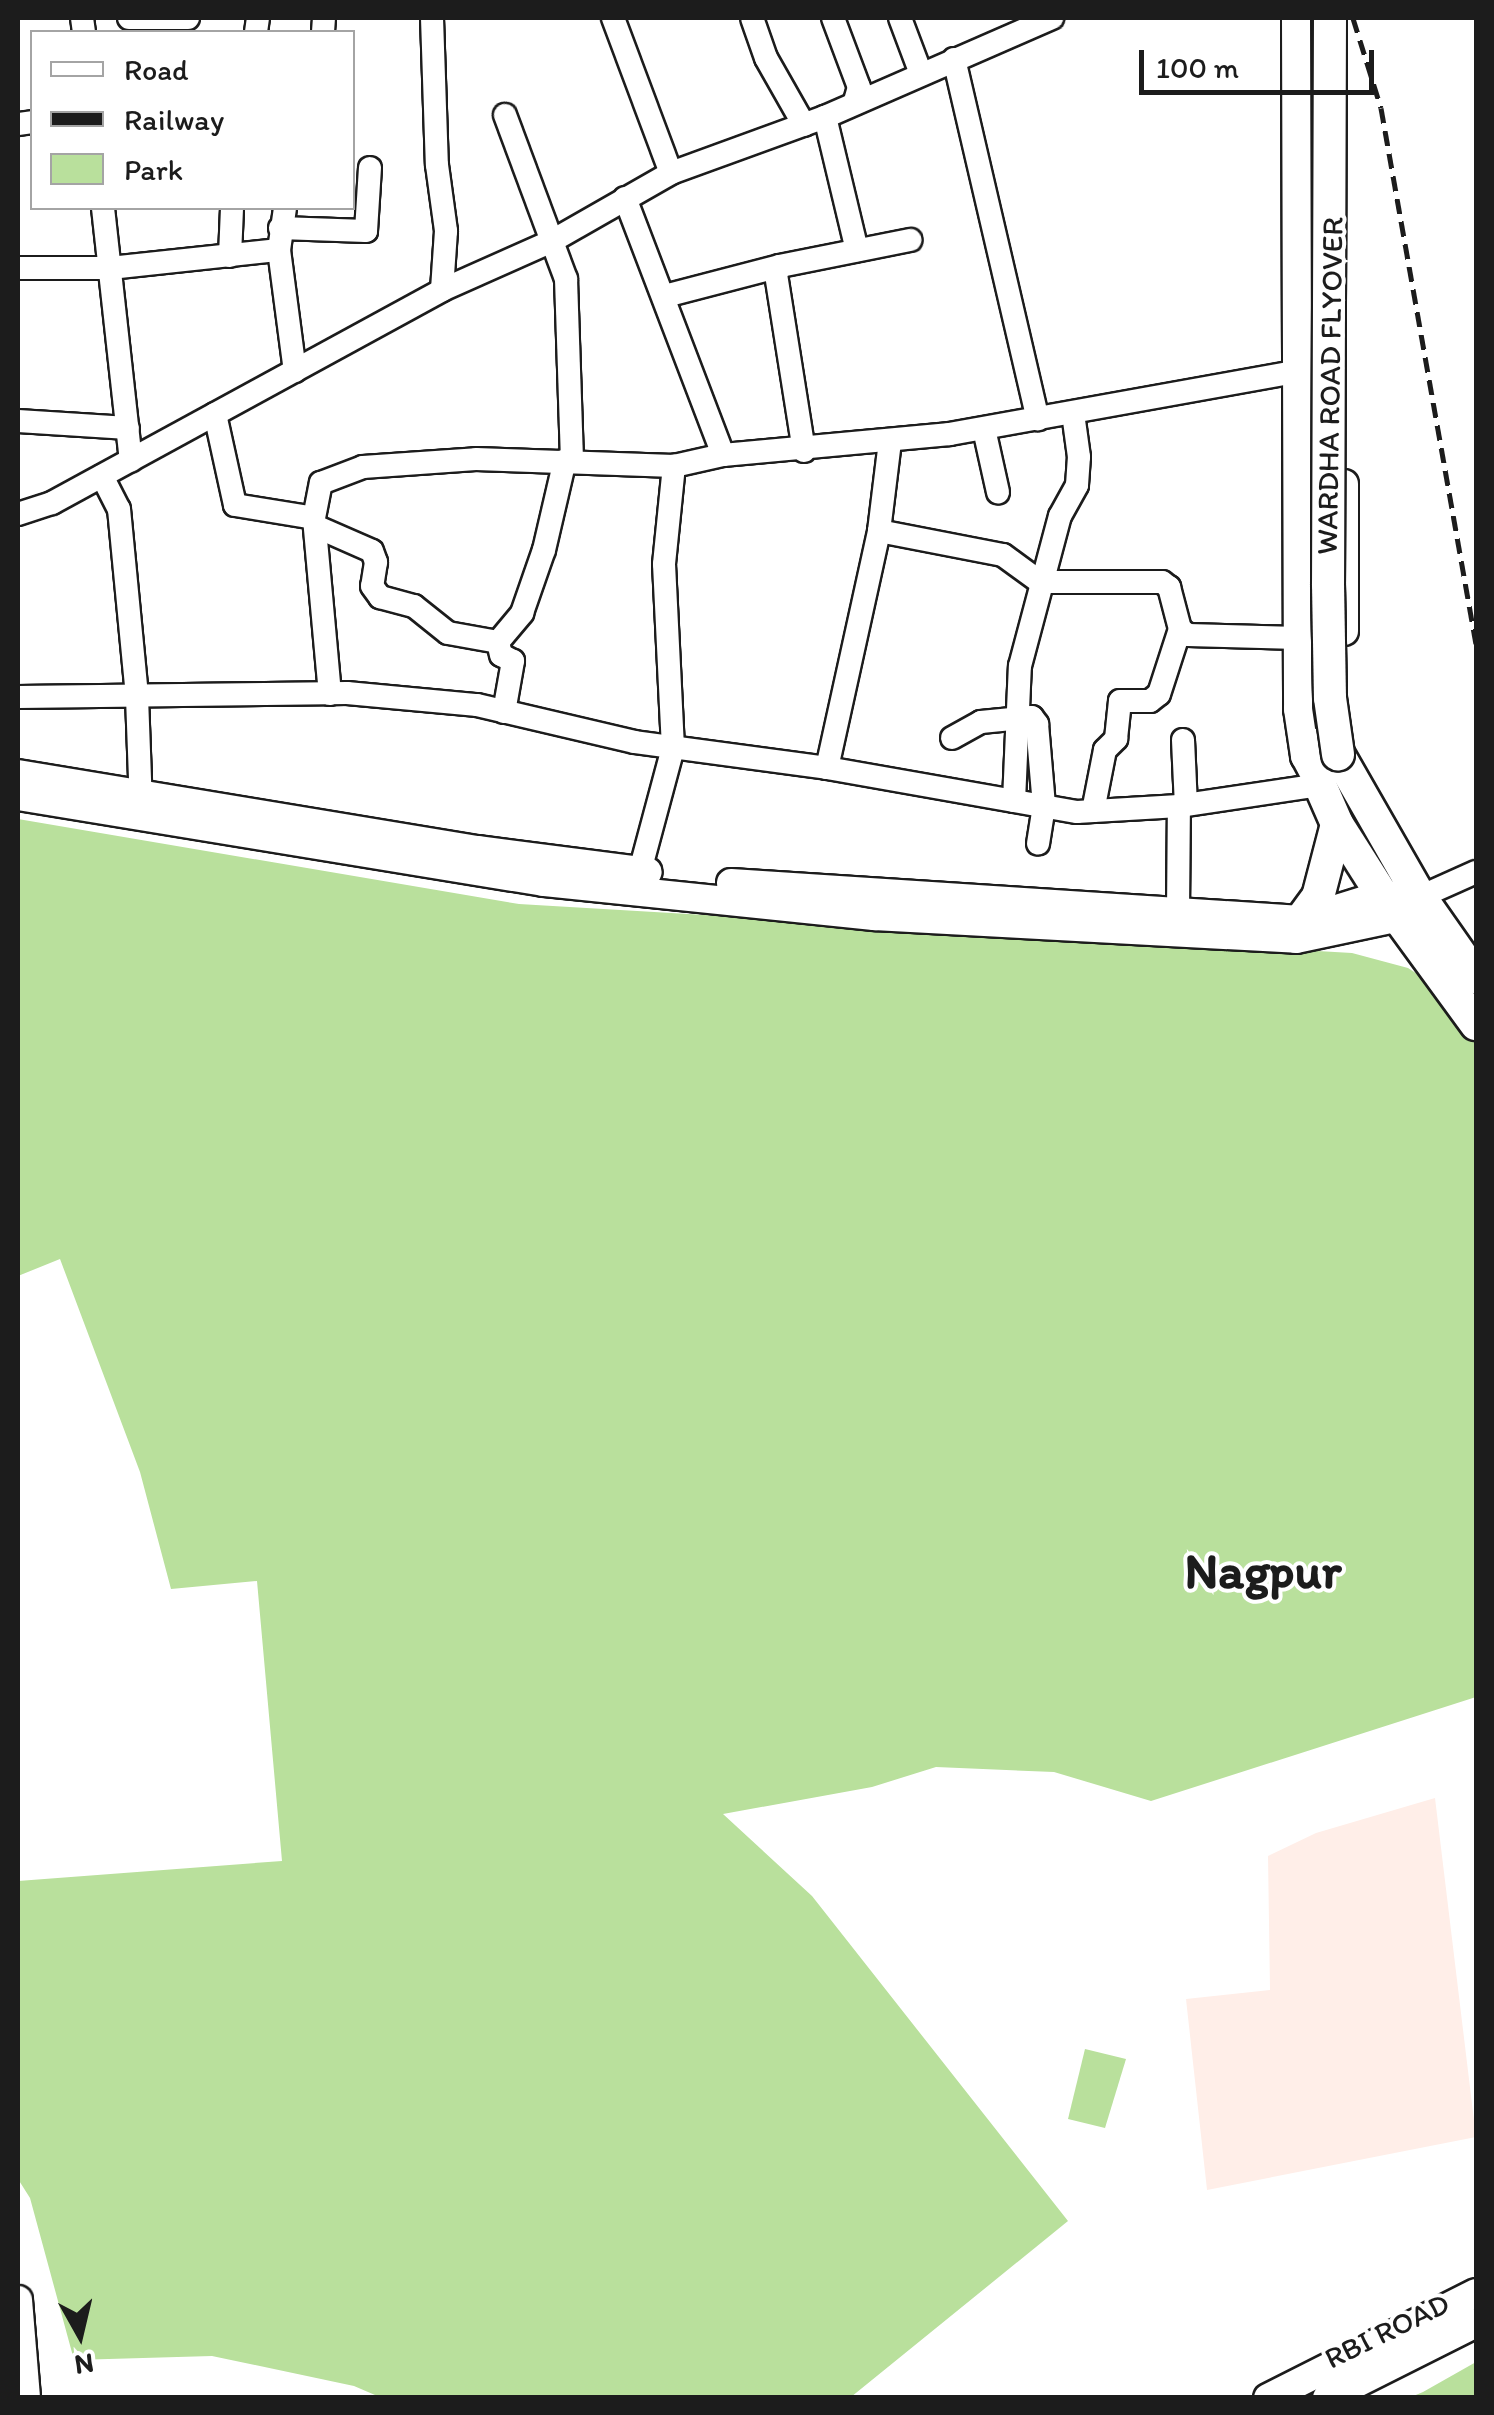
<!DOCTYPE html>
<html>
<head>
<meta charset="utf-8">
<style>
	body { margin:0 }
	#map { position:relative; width:1494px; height:2415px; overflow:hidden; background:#fff; font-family:Itim,sans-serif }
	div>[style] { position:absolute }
	.built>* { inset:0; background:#ffeee8 }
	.green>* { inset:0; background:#b9e09c }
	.roads { filter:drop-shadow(2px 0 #1c1c1c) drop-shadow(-2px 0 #1c1c1c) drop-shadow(0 2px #1c1c1c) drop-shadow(0 -2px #1c1c1c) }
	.minor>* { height:22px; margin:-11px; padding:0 11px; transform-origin:11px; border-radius:11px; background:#fff }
	.major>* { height:28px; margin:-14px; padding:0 14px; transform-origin:14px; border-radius:14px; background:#fff }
	.highway>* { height:32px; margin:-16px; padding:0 16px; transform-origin:16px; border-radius:16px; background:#fff }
	.rail>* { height:5px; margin-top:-2.5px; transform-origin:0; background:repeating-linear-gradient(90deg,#1c1c1c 0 15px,transparent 0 23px) }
	.bridges { filter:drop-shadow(2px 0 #1c1c1c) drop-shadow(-2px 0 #1c1c1c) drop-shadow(0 2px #1c1c1c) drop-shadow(0 -2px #1c1c1c) }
	.highway-bridge>* { height:32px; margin:-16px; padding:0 16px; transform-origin:16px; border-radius:16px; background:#fff }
	span { translate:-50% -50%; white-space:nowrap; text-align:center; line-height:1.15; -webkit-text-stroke:8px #fff; paint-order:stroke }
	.street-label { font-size:30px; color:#1c1c1c }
	.town-label { font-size:50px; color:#1c1c1c; font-weight:700 }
	.frame { position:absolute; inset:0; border:20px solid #1c1c1c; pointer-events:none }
	.legend { position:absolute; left:30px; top:30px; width:325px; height:180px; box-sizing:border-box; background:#fff; border:2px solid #a4a4a4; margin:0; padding:12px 18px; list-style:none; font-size:30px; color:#1c1c1c }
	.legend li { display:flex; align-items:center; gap:20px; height:50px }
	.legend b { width:50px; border:2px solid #a4a4a4 }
	.north { position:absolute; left:30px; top:2285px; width:100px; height:100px; -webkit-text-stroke:8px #fff; paint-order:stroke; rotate:172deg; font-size:28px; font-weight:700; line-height:40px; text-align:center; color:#1c1c1c }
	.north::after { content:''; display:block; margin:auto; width:35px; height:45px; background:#1c1c1c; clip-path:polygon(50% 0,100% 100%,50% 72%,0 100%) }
	.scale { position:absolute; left:1139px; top:50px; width:235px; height:45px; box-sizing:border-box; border:5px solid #1c1c1c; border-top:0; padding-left:12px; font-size:30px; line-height:35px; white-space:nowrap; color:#1c1c1c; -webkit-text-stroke:8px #fff; paint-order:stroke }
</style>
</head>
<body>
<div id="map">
	<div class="built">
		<div style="clip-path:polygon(1435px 1798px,1476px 2137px,1207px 2190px,1186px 1999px,1270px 1990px,1268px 1856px,1316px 1833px)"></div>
	</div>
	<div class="green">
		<div style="clip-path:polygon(18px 819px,519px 904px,1352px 953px,1408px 968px,1462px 1003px,1476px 1030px,1476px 1697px,1151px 1801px,1054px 1772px,936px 1767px,872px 1787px,723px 1814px,812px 1896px,1068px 2221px,851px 2397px,382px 2398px,354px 2386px,212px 2356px,74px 2360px,30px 2198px,18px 2179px,18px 1881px,282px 1861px,257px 1581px,171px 1589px,140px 1472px,60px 1259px,18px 1276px)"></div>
		<div style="clip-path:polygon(1085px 2049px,1126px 2059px,1105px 2128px,1068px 2119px)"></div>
		<div style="clip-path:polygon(1476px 2362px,1476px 2397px,1411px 2397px,1423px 2392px)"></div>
	</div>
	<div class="roads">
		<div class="minor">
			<div style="left:82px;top:18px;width:14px;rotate:82deg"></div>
			<div style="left:129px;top:18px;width:59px"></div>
			<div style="left:432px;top:18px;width:147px;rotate:88.1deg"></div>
			<div style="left:437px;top:165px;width:67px;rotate:82.2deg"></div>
			<div style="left:446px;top:231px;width:59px;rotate:93.9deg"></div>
			<div style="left:613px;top:18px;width:165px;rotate:69.5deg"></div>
			<div style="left:752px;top:18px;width:42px;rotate:70.7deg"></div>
			<div style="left:766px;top:58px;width:77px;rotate:60.4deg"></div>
			<div style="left:833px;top:18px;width:74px;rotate:69.4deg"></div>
			<div style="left:859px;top:87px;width:15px;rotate:106deg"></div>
			<div style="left:900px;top:18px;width:60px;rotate:69.4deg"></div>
			<div style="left:256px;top:32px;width:14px;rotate:-82deg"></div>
			<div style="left:323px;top:32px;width:14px;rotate:-86deg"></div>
			<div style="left:954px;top:59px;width:370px;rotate:76.9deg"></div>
			<div style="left:505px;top:115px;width:175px;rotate:69.6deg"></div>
			<div style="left:566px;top:279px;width:181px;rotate:88.1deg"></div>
			<div style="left:825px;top:117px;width:137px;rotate:76.5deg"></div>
			<div style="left:18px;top:124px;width:14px;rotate:-8deg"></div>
			<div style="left:625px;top:198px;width:275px;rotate:69.1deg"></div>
			<div style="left:103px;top:208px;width:254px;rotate:83.7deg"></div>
			<div style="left:285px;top:208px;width:42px;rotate:98.1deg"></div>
			<div style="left:279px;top:250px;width:122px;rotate:82.5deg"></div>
			<div style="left:280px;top:228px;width:86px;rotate:2deg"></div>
			<div style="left:366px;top:231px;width:63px;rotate:-86.4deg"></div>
			<div style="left:230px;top:256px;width:48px;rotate:-87.6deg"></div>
			<div style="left:18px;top:268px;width:92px"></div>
			<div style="left:110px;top:268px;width:170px;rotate:-6.1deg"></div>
			<div style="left:665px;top:296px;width:119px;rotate:-14.6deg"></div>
			<div style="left:215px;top:414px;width:93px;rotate:77.6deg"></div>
			<div style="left:235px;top:505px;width:80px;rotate:9.3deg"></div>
			<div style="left:18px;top:421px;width:110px;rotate:3.6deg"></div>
			<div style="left:984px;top:429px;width:65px;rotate:77.5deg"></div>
			<div style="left:804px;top:451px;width:179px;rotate:-99deg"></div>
			<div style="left:776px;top:274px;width:9px;rotate:-63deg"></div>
			<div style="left:780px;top:266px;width:133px;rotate:-11.3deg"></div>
			<div style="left:102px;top:476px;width:37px;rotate:63deg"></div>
			<div style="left:119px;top:509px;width:189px;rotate:84.5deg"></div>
			<div style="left:137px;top:697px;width:110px;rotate:87.9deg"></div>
			<div style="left:18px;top:514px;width:36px;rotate:-18deg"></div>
			<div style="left:52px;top:503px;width:444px;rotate:-28.6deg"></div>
			<div style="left:442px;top:290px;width:120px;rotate:-24deg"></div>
			<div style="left:552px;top:241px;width:137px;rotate:-29.7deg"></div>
			<div style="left:671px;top:173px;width:164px;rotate:-20deg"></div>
			<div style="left:825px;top:117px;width:248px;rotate:-23.6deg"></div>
			<div style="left:315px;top:526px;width:62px;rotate:23.7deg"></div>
			<div style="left:372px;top:551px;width:12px;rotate:70deg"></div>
			<div style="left:376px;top:562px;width:24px;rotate:99deg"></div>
			<div style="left:372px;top:586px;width:14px;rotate:54deg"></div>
			<div style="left:380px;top:597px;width:35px;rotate:15deg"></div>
			<div style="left:414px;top:606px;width:43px;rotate:38.5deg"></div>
			<div style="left:448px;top:633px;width:51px;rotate:10.2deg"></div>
			<div style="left:879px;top:531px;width:126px;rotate:11deg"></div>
			<div style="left:1003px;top:555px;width:46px;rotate:36.1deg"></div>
			<div style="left:1040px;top:582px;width:122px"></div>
			<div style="left:1162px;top:582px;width:9px;rotate:36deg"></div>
			<div style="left:1169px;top:587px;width:43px;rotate:75.3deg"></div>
			<div style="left:1180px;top:629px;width:10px;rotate:37deg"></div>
			<div style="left:1188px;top:635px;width:110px;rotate:1.6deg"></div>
			<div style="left:330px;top:694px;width:177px;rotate:-95.2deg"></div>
			<div style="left:314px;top:518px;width:36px;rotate:-79deg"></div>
			<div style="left:321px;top:483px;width:45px;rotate:-20.9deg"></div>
			<div style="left:363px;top:467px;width:113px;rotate:-4deg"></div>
			<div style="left:476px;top:459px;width:198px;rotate:2deg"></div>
			<div style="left:674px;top:466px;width:50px;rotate:-12.7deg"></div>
			<div style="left:723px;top:455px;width:228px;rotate:-5.3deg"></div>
			<div style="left:950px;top:434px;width:368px;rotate:-10.2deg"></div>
			<div style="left:18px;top:697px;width:329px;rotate:-0.7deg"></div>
			<div style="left:347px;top:693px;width:131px;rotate:5.3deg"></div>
			<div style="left:477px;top:705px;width:162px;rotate:13.2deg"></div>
			<div style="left:635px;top:742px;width:194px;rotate:7.7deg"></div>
			<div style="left:827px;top:768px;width:254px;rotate:10deg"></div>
			<div style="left:1077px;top:812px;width:102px;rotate:-3.4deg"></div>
			<div style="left:1179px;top:806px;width:143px;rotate:-8.5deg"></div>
			<div style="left:504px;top:712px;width:52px;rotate:-80deg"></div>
			<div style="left:513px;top:661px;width:13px;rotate:-153deg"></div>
			<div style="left:501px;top:655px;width:13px;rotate:-103deg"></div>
			<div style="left:498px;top:642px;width:38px;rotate:-50deg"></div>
			<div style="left:522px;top:613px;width:67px;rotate:-70.8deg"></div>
			<div style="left:544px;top:550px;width:92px;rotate:-76.9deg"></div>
			<div style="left:952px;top:738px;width:33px;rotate:-29deg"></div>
			<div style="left:981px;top:722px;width:51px;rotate:-5.6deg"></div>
			<div style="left:1032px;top:717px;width:9px;rotate:54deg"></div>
			<div style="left:1037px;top:724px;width:82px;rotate:85.1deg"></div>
			<div style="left:1044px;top:806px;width:38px;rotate:99deg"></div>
			<div style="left:1183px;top:740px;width:65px;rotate:87.4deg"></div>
			<div style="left:827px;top:768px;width:243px;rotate:-77.6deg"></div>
			<div style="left:879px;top:531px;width:91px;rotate:-83deg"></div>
			<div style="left:1014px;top:801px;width:135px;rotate:-87.5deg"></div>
			<div style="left:1020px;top:666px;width:155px;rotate:-75.1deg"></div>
			<div style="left:1060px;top:516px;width:35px;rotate:-61deg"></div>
			<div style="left:1077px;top:485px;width:28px;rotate:-86deg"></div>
			<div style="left:1079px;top:457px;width:44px;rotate:-97.8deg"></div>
			<div style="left:1093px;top:811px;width:62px;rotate:-78.9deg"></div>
			<div style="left:1105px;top:750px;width:16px;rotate:-45deg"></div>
			<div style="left:1116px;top:739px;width:38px;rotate:-84deg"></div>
			<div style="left:1120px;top:701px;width:30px"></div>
			<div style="left:1150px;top:701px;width:11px;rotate:-38deg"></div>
			<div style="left:1159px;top:694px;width:68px;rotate:-72.1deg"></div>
			<div style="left:640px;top:887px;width:16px;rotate:-90deg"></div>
			<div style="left:640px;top:871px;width:127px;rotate:-75deg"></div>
			<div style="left:673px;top:748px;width:184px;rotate:-92.8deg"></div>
			<div style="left:664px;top:564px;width:99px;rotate:-84.2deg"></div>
			<div style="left:1420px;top:897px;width:61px;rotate:-24.1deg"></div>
			<div style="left:1178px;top:912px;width:106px;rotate:-89.5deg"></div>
		</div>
		<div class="major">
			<div style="left:1296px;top:18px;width:691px;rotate:89.83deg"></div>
			<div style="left:1298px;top:709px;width:48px;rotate:81.5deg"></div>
			<div style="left:1305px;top:756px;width:32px;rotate:62deg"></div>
			<div style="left:1344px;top:631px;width:147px;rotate:-90deg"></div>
			<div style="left:18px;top:774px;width:465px;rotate:9.4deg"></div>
			<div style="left:477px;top:850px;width:172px;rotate:7.3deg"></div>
			<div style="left:18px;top:796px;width:533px;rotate:9.29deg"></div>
			<div style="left:544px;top:882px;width:332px;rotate:5.9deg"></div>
			<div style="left:874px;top:916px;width:423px;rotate:3.1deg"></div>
			<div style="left:1296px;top:939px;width:106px;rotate:-11.9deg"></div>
			<div style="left:1400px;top:917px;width:17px;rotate:-45deg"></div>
			<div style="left:731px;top:883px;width:571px;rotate:3.71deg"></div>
			<div style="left:1301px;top:920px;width:85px;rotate:-17.2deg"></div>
			<div style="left:1382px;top:895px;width:20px;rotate:3deg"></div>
			<div style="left:18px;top:2300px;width:98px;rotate:85.3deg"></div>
			<div style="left:1268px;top:2398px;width:233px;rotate:-26.8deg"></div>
			<div style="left:1327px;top:2398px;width:167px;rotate:-26.7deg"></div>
		</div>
		<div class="highway">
			<div style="left:1321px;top:744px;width:41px;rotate:91.4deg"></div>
			<div style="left:1320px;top:785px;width:43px;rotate:66.4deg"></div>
			<div style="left:1337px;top:824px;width:84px;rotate:57.6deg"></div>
			<div style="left:1382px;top:895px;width:160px;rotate:53.9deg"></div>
			<div style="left:1338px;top:754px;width:165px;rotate:60.2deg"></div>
			<div style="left:1420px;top:897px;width:98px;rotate:55deg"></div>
			<div style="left:1301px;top:920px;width:29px;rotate:-54deg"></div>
			<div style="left:1318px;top:897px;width:75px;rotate:-75.4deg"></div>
		</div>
	</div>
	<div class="rail">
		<div style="left:1353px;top:18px;width:94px;rotate:72.7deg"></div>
		<div style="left:1381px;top:108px;width:544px;rotate:79.95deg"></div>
	</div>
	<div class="bridges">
		<div class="highway-bridge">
			<div style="left:1330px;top:18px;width:566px;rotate:90.2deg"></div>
			<div style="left:1328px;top:584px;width:114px;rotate:89deg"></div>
			<div style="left:1330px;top:698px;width:57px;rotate:81.9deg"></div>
		</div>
	</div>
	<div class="street-label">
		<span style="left:1330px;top:386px;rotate:-89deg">WARDHA ROAD FLYOVER</span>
		<span style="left:1387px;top:2331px;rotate:-26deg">RBI ROAD</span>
	</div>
	<div class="town-label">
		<span style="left:1263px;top:1571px">Nagpur</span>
	</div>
	<div class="frame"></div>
	<ul class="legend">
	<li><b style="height:12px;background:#fff"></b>Road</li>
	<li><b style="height:12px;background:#1c1c1c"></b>Railway</li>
	<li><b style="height:28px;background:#b9e09c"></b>Park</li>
	</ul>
	<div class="north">N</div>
	<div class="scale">100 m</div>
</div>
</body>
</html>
